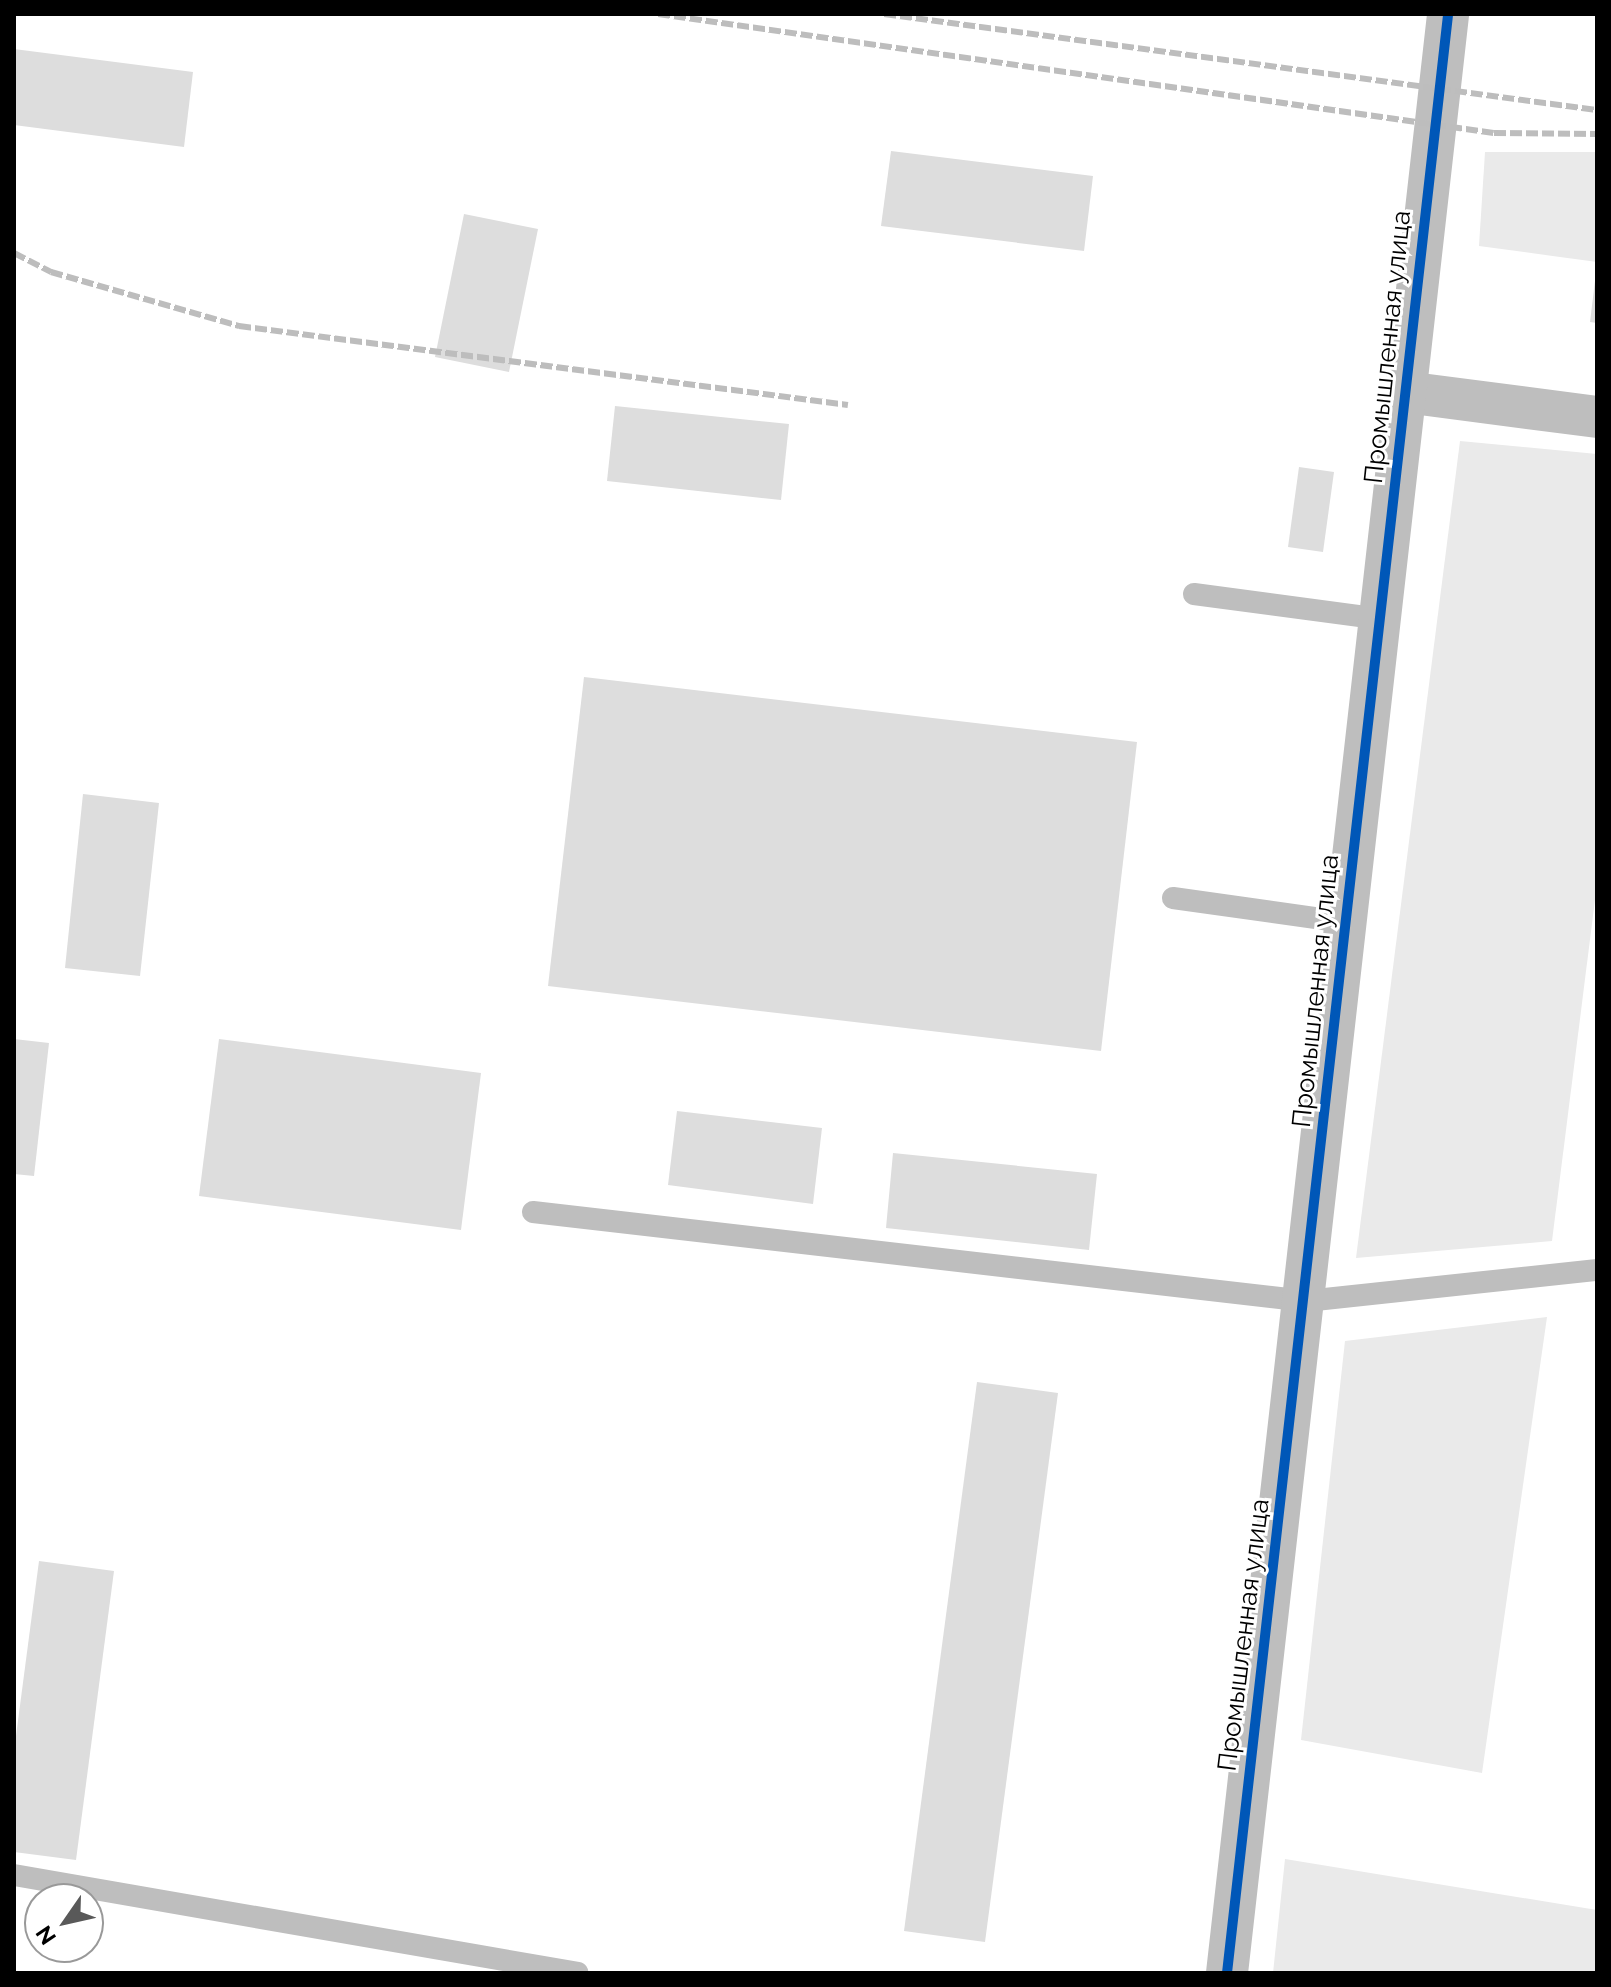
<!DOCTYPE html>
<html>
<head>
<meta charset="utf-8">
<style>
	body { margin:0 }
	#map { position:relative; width:1611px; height:1987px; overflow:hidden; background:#fff; font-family:Raleway,sans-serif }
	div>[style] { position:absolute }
	.green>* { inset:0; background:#eaeaea }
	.building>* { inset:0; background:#ddd }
	.service>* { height:22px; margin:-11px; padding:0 11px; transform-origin:11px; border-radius:11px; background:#bebebe }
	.minor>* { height:42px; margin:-21px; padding:0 21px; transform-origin:21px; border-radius:21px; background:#bebebe }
	.rail>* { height:6px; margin-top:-3px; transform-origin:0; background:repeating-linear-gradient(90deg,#bdbdbd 0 12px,transparent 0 16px) }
	.cycleway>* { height:10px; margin:-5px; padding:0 5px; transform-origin:5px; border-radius:5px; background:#0057b8 }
	span { translate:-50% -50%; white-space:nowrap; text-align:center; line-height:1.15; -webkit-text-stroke:6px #fff; paint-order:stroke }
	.street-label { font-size:26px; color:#000 }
	.frame { position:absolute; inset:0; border:16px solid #000; pointer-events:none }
	.north { position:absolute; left:24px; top:1883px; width:80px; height:80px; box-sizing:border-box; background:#fff; border:2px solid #999; border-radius:50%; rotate:236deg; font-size:22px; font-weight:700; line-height:32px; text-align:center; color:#000 }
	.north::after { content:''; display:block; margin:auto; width:28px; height:36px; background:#595959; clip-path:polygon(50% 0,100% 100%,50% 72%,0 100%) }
</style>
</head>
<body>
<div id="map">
	<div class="green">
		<div style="clip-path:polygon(1485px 152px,1597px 152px,1597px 262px,1479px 246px)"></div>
		<div style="clip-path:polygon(1460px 441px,1597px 454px,1597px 884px,1552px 1241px,1356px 1258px)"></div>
		<div style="clip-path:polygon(1547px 1317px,1482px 1773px,1301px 1740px,1345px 1341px)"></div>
		<div style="clip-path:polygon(1285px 1859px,1597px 1910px,1597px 1973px,1273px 1973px)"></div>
	</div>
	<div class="building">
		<div style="clip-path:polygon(14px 49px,193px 72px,184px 147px,14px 125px)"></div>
		<div style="clip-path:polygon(891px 151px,1093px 176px,1084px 251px,881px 226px)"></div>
		<div style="clip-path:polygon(464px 214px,538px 229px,509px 372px,435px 357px)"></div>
		<div style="clip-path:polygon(1595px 281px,1597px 281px,1597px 323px,1590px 322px)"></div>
		<div style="clip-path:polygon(615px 406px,789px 424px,781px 500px,607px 481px)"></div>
		<div style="clip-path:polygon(1299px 467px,1334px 472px,1323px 552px,1288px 547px)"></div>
		<div style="clip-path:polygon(584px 677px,1137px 742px,1101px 1051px,548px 986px)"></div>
		<div style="clip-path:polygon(83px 794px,159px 803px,140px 976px,65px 968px)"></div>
		<div style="clip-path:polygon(14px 1039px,49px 1043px,34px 1176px,14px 1174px)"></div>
		<div style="clip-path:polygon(219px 1039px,481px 1073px,461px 1230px,199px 1196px)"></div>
		<div style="clip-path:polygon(677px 1111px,822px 1128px,813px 1204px,668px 1185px)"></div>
		<div style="clip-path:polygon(893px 1153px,1097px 1174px,1089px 1250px,886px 1228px)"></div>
		<div style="clip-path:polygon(977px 1382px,1058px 1393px,985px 1942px,904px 1931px)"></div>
		<div style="clip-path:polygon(39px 1561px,114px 1571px,76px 1860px,14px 1852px,14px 1751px)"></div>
	</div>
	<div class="service">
		<div style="left:1194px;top:594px;width:190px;rotate:7.6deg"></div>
		<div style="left:1173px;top:898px;width:173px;rotate:8deg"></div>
		<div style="left:533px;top:1212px;width:778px;rotate:6.57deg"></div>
		<div style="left:1306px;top:1301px;width:293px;rotate:-6.1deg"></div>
		<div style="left:14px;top:1875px;width:572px;rotate:9.86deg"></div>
	</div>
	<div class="minor">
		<div style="left:1405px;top:392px;width:194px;rotate:7.4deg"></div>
		<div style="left:1227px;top:1973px;width:1971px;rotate:-83.56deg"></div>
	</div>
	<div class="rail">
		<div style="left:658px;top:14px;width:844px;rotate:8.1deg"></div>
		<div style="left:1494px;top:133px;width:103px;rotate:0.6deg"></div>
		<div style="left:884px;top:14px;width:719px;rotate:7.67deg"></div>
		<div style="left:14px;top:253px;width:42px;rotate:27.2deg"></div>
		<div style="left:51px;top:272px;width:196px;rotate:16deg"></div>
		<div style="left:239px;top:326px;width:614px;rotate:7.39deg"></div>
	</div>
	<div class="cycleway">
		<div style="left:1227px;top:1973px;width:1971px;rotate:-83.56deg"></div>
	</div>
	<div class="street-label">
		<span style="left:1388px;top:347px;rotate:-84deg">Промышленная улица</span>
		<span style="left:1316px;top:991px;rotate:-84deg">Промышленная улица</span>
		<span style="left:1244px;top:1635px;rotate:-83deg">Промышленная улица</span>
	</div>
	<div class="frame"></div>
	<div class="north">N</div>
</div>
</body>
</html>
